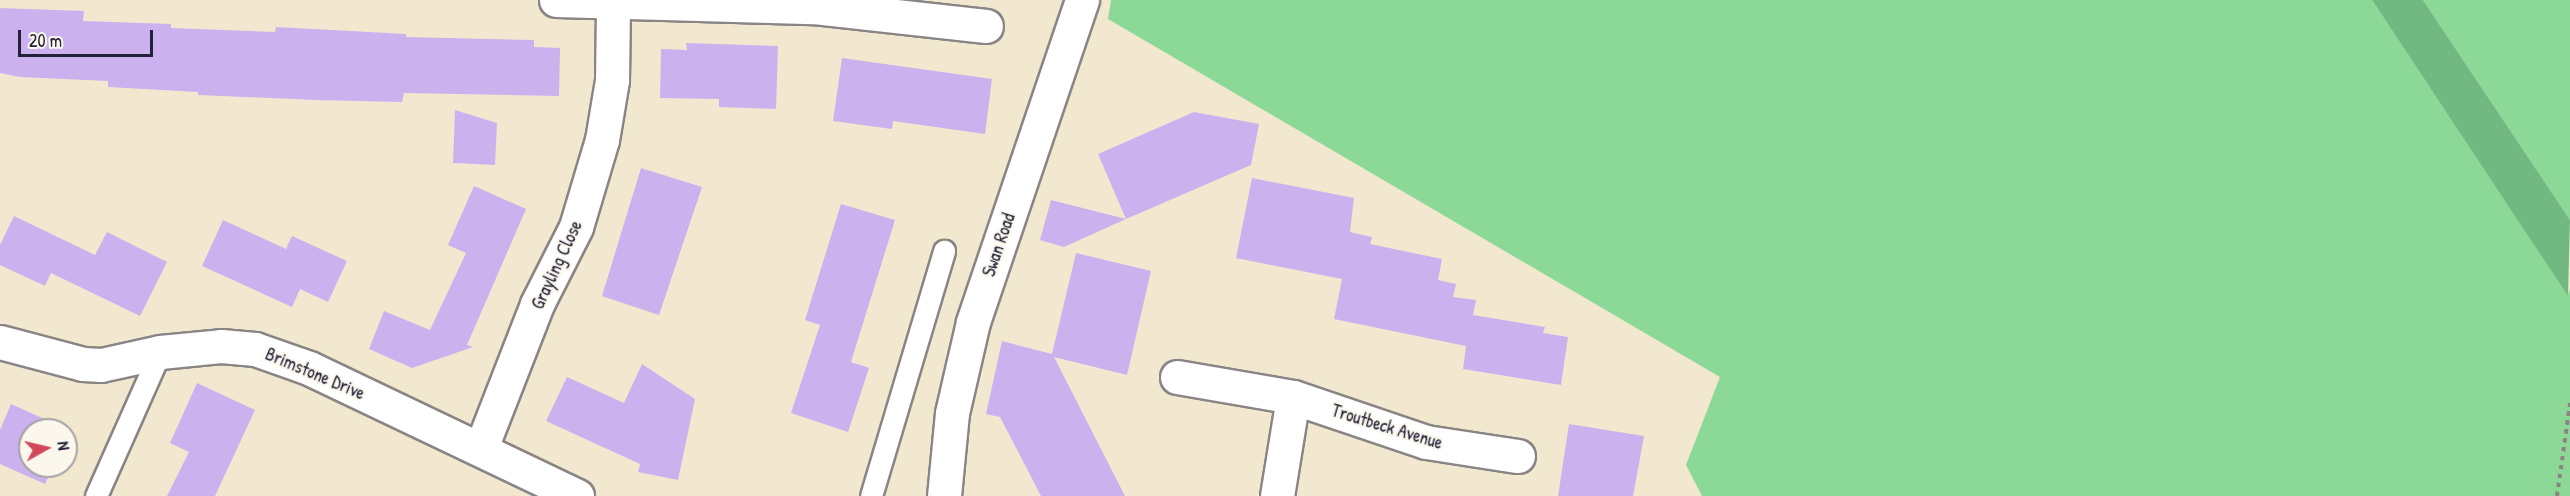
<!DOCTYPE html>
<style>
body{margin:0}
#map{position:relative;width:2570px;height:496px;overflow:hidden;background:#f2e8cf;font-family:"Patrick Hand",sans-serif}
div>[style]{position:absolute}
.green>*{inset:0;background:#8cd997}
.forest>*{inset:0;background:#71b980}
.building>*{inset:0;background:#ccb1ef}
.path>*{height:4px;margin-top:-2px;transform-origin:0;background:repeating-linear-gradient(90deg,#8a8585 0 4.5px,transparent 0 9px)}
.roads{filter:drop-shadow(2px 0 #8a8585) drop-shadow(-2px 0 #8a8585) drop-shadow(0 2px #8a8585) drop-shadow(0 -2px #8a8585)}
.service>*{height:21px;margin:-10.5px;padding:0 10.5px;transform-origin:10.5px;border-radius:10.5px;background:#fff}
.minor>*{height:33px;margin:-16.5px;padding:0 16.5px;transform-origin:16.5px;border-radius:16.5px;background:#fff}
span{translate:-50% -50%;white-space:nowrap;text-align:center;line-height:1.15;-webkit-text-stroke:4.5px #fbf7ec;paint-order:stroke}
.street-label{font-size:18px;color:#22223b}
.north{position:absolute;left:18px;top:418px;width:60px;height:60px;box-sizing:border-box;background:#fbf7ec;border:2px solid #a4a2a5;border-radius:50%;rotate:82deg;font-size:16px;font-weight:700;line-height:24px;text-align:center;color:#22223b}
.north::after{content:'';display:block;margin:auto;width:21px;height:27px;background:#d1495b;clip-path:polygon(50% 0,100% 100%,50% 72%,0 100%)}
.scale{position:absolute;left:18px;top:30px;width:135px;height:27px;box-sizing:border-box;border:3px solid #22223b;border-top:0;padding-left:8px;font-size:18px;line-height:21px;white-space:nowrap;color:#22223b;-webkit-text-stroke:4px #fbf7ec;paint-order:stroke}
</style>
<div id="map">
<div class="green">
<div style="clip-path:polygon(1111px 0,2372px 0,2568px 295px,2570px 289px,2570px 496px,1702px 496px,1686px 465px,1720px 377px,1108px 19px)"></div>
<div style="clip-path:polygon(2423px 0,2570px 0,2570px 220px)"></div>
</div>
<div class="forest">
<div style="clip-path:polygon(2372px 0,2423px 0,2570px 220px,2568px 296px)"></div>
</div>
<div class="building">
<div style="clip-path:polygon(0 8px,84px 11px,83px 21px,171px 24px,171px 28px,275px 32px,276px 27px,406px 34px,406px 37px,534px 40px,534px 47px,560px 48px,559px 96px,404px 93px,402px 102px,316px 100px,198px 95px,198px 92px,108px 87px,108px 81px,20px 77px,0 73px)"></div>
<div style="clip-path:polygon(686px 43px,778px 46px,776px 109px,719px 107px,719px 99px,660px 98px,661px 49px,687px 50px)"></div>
<div style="clip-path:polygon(842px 58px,992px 79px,985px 134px,893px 121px,892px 129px,833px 121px)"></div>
<div style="clip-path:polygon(455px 110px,497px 123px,495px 165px,453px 163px)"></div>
<div style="clip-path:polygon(1194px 112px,1259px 124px,1251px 165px,1126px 219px,1098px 154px)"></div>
<div style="clip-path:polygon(641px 168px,702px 187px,659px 315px,602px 296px)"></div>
<div style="clip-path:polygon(1252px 178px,1354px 198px,1350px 232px,1372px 237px,1370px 244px,1442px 259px,1438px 280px,1456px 284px,1453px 297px,1476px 300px,1473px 315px,1545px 327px,1543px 333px,1568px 337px,1561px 385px,1463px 369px,1466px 346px,1334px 319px,1342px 279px,1236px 258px)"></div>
<div style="clip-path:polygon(474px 186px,526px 209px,467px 345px,473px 347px,412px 368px,369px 349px,384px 311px,430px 330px,466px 253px,448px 245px)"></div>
<div style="clip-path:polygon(1051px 200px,1126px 219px,1064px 247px,1040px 240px)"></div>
<div style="clip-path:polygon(841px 204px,895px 220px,851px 362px,869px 368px,848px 432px,791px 413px,820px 325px,805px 320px)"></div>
<div style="clip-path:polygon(14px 216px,95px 255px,107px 232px,167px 262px,140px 316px,51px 273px,45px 286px,0 265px,0 245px)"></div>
<div style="clip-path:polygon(223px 220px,286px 249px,292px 236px,347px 261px,328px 302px,300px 289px,292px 307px,202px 266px)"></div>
<div style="clip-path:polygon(1076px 253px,1151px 271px,1127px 375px,1054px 357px,1125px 496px,1041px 496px,1000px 417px,986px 414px,1002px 341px,1052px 354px)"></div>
<div style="clip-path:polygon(642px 364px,695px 399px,678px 480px,638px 472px,640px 464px,546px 421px,567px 377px,624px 403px)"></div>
<div style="clip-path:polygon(197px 383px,255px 410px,215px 496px,167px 496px,189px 452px,170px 443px)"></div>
<div style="clip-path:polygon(11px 404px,69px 430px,66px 437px,66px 430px,30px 430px,30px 466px,53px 466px,45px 484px,0 464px,0 430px)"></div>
<div style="clip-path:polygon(1569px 424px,1644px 436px,1633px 496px,1558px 496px)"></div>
</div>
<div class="path">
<div style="left:2557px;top:496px;width:94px;rotate:-82deg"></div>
</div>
<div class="roads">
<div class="service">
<div style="left:96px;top:496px;width:158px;rotate:-66deg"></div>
<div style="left:871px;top:496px;width:256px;rotate:-73.4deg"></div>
</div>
<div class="minor">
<div style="left:556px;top:0;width:258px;rotate:1.6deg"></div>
<div style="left:814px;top:7px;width:173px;rotate:6.3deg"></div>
<div style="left:0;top:342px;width:86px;rotate:14.8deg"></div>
<div style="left:83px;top:364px;width:18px;rotate:3deg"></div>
<div style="left:101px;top:365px;width:60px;rotate:-12.4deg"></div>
<div style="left:160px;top:352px;width:61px;rotate:-5.6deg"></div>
<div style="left:221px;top:346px;width:34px;rotate:5deg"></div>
<div style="left:255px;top:349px;width:57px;rotate:19.4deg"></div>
<div style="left:309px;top:368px;width:297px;rotate:25.5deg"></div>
<div style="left:1177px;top:377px;width:118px;rotate:9.8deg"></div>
<div style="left:1293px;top:397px;width:140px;rotate:18.7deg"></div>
<div style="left:1426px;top:442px;width:93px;rotate:8.7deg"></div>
<div style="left:481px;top:448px;width:155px;rotate:-68.7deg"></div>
<div style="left:537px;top:304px;width:86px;rotate:-63.1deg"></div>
<div style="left:576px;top:227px;width:91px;rotate:-73.4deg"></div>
<div style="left:602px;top:140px;width:61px;rotate:-80.5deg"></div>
<div style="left:612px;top:80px;width:76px;rotate:-89.2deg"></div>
<div style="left:944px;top:496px;width:83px;rotate:-84.5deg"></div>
<div style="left:952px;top:413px;width:93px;rotate:-77deg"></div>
<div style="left:973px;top:322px;width:340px;rotate:-71.3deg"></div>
<div style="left:1277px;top:496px;width:100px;rotate:-80.8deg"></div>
</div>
</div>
<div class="street-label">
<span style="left:999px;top:245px;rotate:-71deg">Swan Road</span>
<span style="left:557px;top:265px;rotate:-65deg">Grayling Close</span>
<span style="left:315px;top:374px;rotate:23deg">Brimstone Drive</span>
<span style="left:1387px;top:427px;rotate:17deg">Troutbeck Avenue</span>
</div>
<div class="north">N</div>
<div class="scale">20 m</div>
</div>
